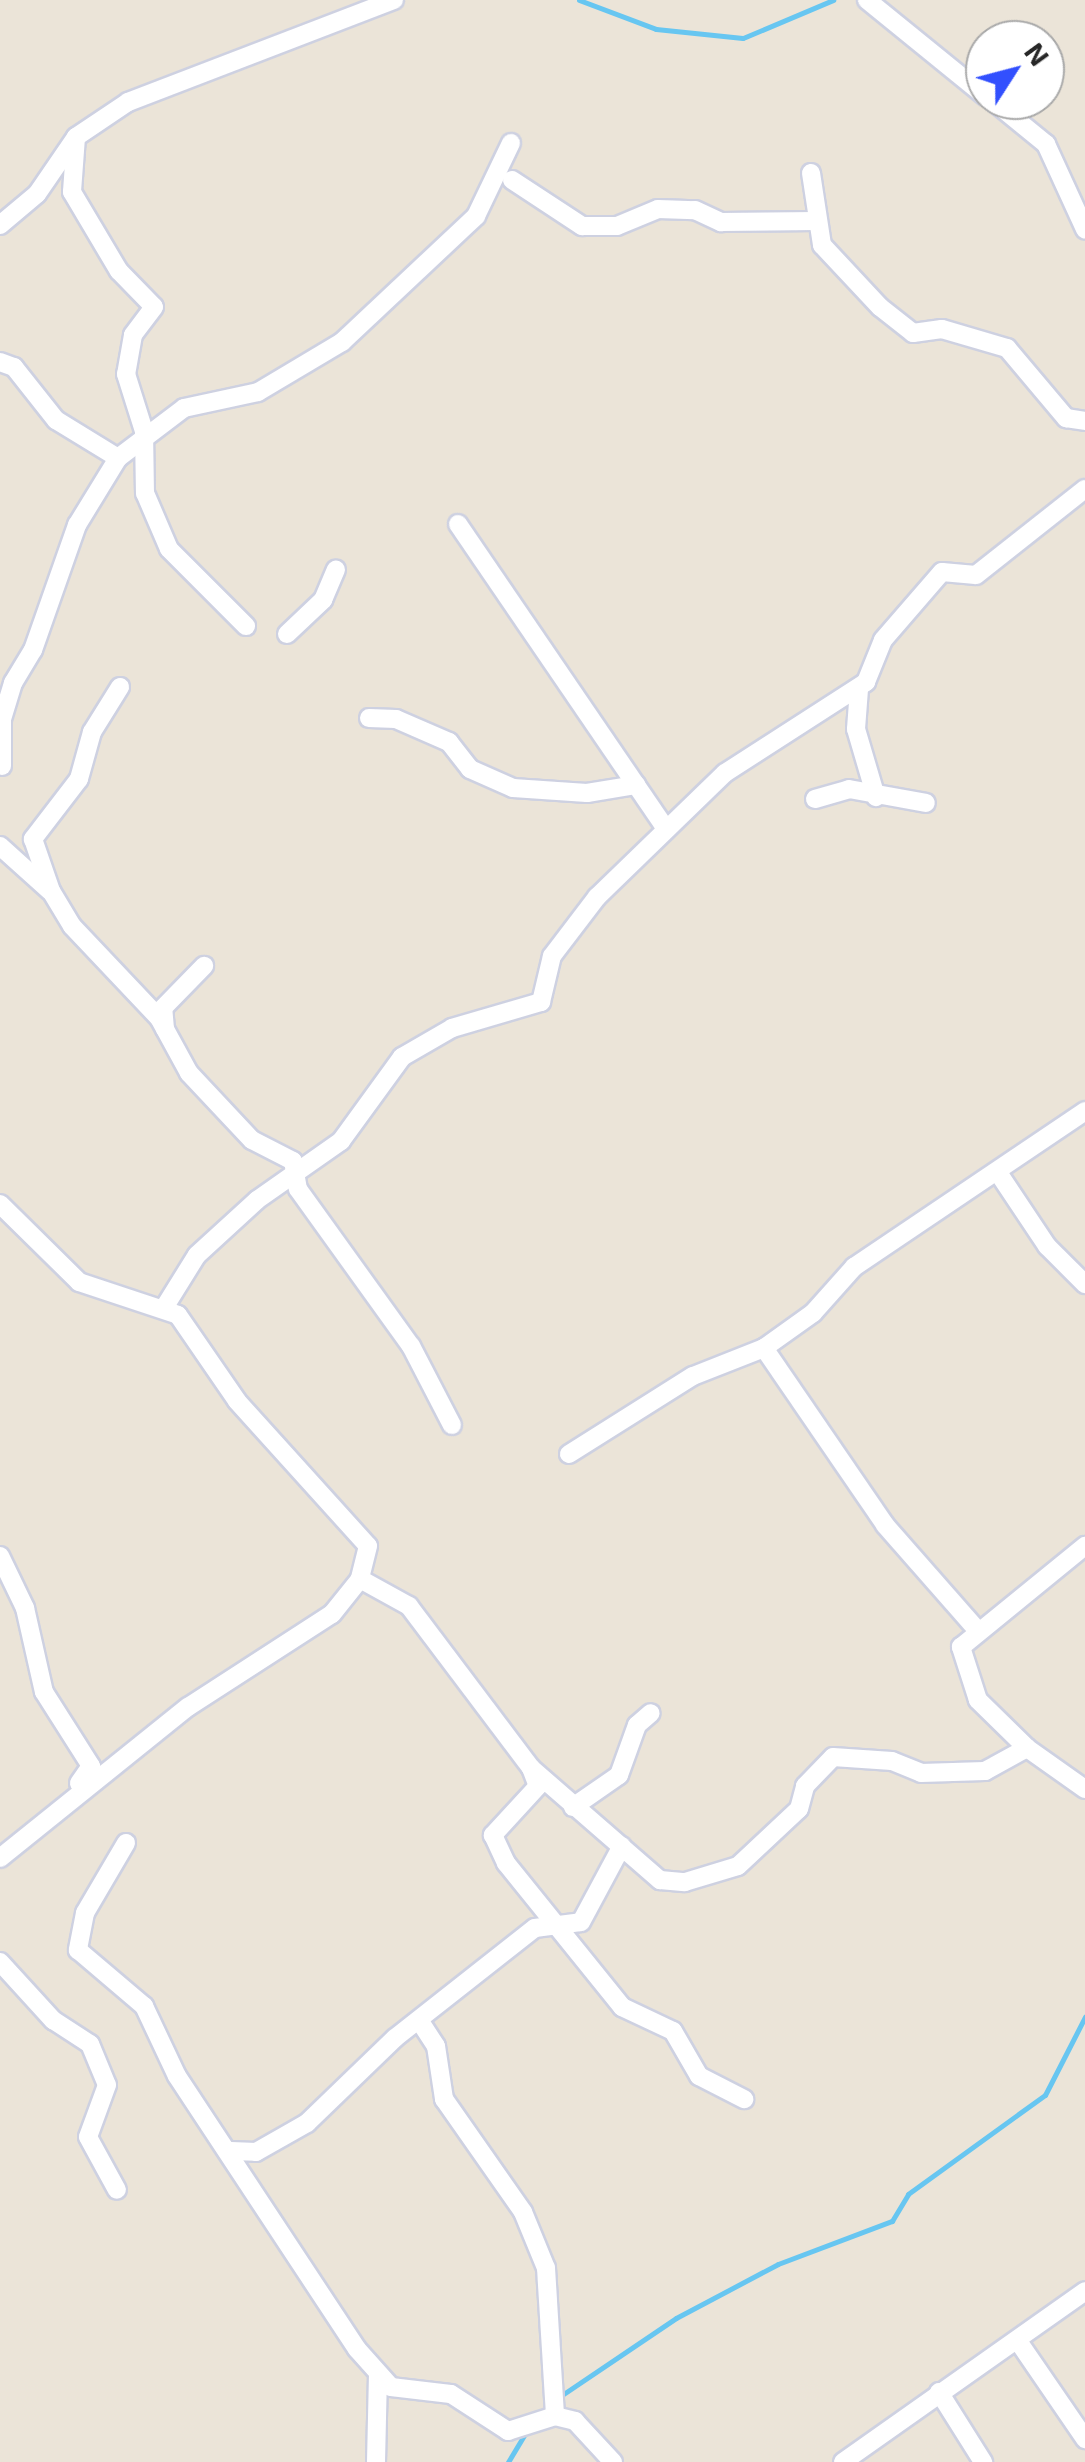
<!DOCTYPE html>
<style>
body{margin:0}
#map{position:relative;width:1085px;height:2462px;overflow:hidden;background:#ebe4d8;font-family:"Exo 2",sans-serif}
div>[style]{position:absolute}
.stream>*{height:5px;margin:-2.5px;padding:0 2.5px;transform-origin:2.5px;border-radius:2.5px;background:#67c6f1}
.roads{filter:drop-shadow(2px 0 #ced1e1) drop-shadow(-2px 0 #ced1e1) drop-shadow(0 2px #ced1e1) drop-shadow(0 -2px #ced1e1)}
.minor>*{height:18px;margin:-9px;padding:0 9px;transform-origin:9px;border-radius:9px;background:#fff}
span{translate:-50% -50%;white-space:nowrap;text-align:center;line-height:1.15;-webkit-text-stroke:10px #fff;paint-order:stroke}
.north{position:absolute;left:965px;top:20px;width:100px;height:100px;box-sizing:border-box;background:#fff;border:2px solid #a9a9a9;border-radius:50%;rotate:54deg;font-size:28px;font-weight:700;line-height:40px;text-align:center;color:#272727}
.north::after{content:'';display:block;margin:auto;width:35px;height:45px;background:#3250fe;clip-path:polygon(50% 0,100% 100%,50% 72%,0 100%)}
</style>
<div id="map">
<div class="stream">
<div style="left:579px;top:0;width:82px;rotate:20.6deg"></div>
<div style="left:656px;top:29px;width:87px;rotate:5.9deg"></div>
<div style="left:743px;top:38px;width:98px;rotate:-22.9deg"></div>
<div style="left:559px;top:2397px;width:141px;rotate:-34deg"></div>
<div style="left:676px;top:2318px;width:115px;rotate:-27.9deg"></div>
<div style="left:778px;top:2264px;width:122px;rotate:-20.7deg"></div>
<div style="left:892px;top:2221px;width:31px;rotate:-59deg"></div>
<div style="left:908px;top:2194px;width:169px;rotate:-35.9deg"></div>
<div style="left:1045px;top:2095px;width:88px;rotate:-62.9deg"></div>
<div style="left:508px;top:2462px;width:37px;rotate:-59deg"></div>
</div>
<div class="roads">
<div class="minor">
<div style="left:867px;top:0;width:152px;rotate:39.1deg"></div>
<div style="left:992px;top:100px;width:70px;rotate:39.2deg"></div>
<div style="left:1046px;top:144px;width:94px;rotate:65.4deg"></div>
<div style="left:76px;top:137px;width:55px;rotate:94.2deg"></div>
<div style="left:72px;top:192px;width:92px;rotate:59.3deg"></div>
<div style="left:119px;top:271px;width:50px;rotate:45.8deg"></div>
<div style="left:154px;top:307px;width:35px;rotate:127deg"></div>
<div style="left:133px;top:335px;width:40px;rotate:100deg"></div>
<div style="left:126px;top:374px;width:60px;rotate:72.5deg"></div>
<div style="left:144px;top:431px;width:62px;rotate:89.1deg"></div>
<div style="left:145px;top:493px;width:61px;rotate:66.8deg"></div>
<div style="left:169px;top:549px;width:109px;rotate:45deg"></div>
<div style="left:811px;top:173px;width:73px;rotate:81.3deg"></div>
<div style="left:822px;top:245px;width:85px;rotate:46.9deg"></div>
<div style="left:880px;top:307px;width:42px;rotate:38.2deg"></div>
<div style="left:913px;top:333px;width:29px;rotate:-8deg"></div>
<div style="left:942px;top:329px;width:68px;rotate:16.3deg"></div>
<div style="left:1007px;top:348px;width:92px;rotate:49.9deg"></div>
<div style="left:1066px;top:418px;width:19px;rotate:9deg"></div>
<div style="left:512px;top:180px;width:84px;rotate:33.3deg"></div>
<div style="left:582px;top:226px;width:35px"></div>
<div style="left:617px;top:226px;width:44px;rotate:-22.5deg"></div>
<div style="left:658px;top:209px;width:37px;rotate:2deg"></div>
<div style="left:695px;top:210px;width:29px;rotate:25deg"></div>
<div style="left:721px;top:222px;width:95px;rotate:-0.6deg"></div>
<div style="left:0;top:225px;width:48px;rotate:-40deg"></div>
<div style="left:37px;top:194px;width:69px;rotate:-55.6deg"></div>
<div style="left:76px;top:137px;width:63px;rotate:-33.9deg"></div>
<div style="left:128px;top:102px;width:285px;rotate:-21deg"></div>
<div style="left:0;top:362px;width:15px;rotate:20deg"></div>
<div style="left:14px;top:367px;width:68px;rotate:51.6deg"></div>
<div style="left:56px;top:420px;width:73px;rotate:31.5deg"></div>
<div style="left:458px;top:524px;width:369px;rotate:55.7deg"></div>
<div style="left:287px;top:634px;width:50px;rotate:-43.4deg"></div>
<div style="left:323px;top:600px;width:33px;rotate:-67deg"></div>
<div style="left:120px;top:687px;width:53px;rotate:121.9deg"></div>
<div style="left:92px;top:732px;width:49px;rotate:105.5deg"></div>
<div style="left:79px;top:779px;width:76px;rotate:127.5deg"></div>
<div style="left:33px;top:839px;width:55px;rotate:70.9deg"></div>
<div style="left:51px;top:891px;width:41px;rotate:59deg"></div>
<div style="left:72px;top:926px;width:127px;rotate:46.6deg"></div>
<div style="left:159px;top:1018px;width:63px;rotate:61.4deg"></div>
<div style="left:189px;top:1073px;width:92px;rotate:46.8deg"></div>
<div style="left:252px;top:1140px;width:46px;rotate:27.1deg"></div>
<div style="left:293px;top:1161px;width:28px;rotate:80deg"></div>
<div style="left:298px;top:1189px;width:193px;rotate:54.3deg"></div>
<div style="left:411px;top:1346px;width:89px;rotate:62.6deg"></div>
<div style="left:859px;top:689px;width:40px;rotate:94.3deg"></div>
<div style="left:856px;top:729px;width:71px;rotate:73.6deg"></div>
<div style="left:369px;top:718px;width:27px;rotate:2deg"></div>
<div style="left:396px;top:719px;width:58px;rotate:23.5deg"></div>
<div style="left:449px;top:742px;width:34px;rotate:52deg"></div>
<div style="left:470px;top:769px;width:47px;rotate:23.8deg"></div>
<div style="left:513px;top:788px;width:74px;rotate:3.9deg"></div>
<div style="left:587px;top:793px;width:50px;rotate:-9.3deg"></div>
<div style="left:2px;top:766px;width:47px;rotate:-90deg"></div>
<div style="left:2px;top:719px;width:38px;rotate:-73deg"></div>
<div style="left:13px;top:683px;width:39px;rotate:-59deg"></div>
<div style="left:33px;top:650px;width:133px;rotate:-70.6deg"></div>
<div style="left:77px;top:525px;width:79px;rotate:-58.5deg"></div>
<div style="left:118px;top:458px;width:83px;rotate:-37.1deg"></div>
<div style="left:184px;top:408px;width:76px;rotate:-12.2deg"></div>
<div style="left:258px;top:392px;width:98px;rotate:-30.8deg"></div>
<div style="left:342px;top:342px;width:184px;rotate:-43.2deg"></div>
<div style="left:476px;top:216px;width:81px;rotate:-64.4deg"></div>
<div style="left:815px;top:799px;width:35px;rotate:-16deg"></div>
<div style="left:849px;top:789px;width:78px;rotate:10.3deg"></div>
<div style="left:0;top:846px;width:67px;rotate:42deg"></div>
<div style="left:165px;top:1029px;width:21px;rotate:-95deg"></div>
<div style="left:163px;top:1008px;width:59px;rotate:-45.7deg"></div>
<div style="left:999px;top:1174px;width:87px;rotate:56.3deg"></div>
<div style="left:1047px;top:1246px;width:54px;rotate:45deg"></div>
<div style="left:0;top:1204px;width:111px;rotate:44.6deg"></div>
<div style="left:79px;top:1282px;width:104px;rotate:18.4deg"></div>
<div style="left:178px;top:1315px;width:104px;rotate:55.5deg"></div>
<div style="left:237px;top:1401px;width:195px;rotate:47.9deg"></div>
<div style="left:368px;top:1546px;width:34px;rotate:104deg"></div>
<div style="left:360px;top:1579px;width:56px;rotate:28.9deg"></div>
<div style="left:409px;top:1606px;width:203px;rotate:53deg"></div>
<div style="left:531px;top:1768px;width:171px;rotate:41deg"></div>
<div style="left:660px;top:1880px;width:25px;rotate:5deg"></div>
<div style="left:685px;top:1882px;width:55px;rotate:-16.8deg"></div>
<div style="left:738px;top:1866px;width:83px;rotate:-43.1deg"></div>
<div style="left:799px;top:1809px;width:24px;rotate:-75deg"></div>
<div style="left:805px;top:1786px;width:40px;rotate:-46deg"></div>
<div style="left:833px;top:1757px;width:59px;rotate:3.9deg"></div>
<div style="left:892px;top:1761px;width:31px;rotate:22deg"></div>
<div style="left:921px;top:1773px;width:64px;rotate:-1.8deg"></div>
<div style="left:985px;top:1771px;width:48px;rotate:-28.7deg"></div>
<div style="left:1027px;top:1748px;width:69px;rotate:-135.6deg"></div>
<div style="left:978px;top:1700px;width:56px;rotate:-107.8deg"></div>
<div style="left:961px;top:1647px;width:160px;rotate:-39.2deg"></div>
<div style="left:164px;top:1308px;width:62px;rotate:-58.1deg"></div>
<div style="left:197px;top:1255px;width:81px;rotate:-42.5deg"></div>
<div style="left:257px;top:1200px;width:103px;rotate:-35.1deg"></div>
<div style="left:341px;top:1141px;width:104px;rotate:-54deg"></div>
<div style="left:402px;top:1057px;width:58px;rotate:-30.1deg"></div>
<div style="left:452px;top:1028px;width:93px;rotate:-16.3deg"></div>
<div style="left:541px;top:1002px;width:47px;rotate:-76.6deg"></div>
<div style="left:552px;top:956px;width:74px;rotate:-52.7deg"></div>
<div style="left:597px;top:897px;width:178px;rotate:-44.1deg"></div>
<div style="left:725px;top:773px;width:168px;rotate:-32.8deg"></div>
<div style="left:866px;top:682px;width:45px;rotate:-68deg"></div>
<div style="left:883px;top:640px;width:90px;rotate:-49.1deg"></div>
<div style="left:942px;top:572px;width:34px;rotate:5deg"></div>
<div style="left:976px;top:575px;width:139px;rotate:-38.3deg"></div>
<div style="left:764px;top:1348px;width:214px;rotate:55.6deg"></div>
<div style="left:885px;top:1525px;width:142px;rotate:48.7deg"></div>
<div style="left:569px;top:1454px;width:146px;rotate:-32.2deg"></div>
<div style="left:693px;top:1376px;width:76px;rotate:-21.5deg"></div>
<div style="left:764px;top:1348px;width:60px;rotate:-35.5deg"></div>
<div style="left:813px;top:1313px;width:62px;rotate:-48.3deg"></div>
<div style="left:854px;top:1267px;width:279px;rotate:-34deg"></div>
<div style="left:0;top:1556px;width:58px;rotate:64.3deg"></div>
<div style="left:25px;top:1608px;width:86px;rotate:77.3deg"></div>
<div style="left:44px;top:1692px;width:88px;rotate:57.6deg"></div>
<div style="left:91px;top:1766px;width:21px;rotate:125deg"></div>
<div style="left:1027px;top:1748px;width:71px;rotate:35.3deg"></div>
<div style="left:531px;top:1768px;width:19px;rotate:69deg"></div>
<div style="left:538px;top:1786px;width:67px;rotate:132.6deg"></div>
<div style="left:493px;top:1835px;width:31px;rotate:65deg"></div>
<div style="left:506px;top:1863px;width:185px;rotate:51.1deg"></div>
<div style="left:622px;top:2007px;width:56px;rotate:25.2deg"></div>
<div style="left:673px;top:2031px;width:52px;rotate:60deg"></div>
<div style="left:699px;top:2076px;width:51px;rotate:27.1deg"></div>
<div style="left:573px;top:1807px;width:56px;rotate:-34.8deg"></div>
<div style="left:619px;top:1775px;width:53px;rotate:-70.2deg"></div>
<div style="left:637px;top:1725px;width:18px;rotate:-41deg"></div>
<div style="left:126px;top:1843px;width:81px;rotate:120.4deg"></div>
<div style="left:85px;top:1913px;width:38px;rotate:101deg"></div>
<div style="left:78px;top:1950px;width:87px;rotate:40.3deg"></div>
<div style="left:144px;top:2006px;width:77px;rotate:64.8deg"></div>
<div style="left:177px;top:2076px;width:327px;rotate:56.6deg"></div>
<div style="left:357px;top:2349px;width:51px;rotate:48.2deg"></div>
<div style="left:391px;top:2387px;width:60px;rotate:6.7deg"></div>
<div style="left:451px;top:2394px;width:68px;rotate:33deg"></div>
<div style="left:508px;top:2431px;width:49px;rotate:-17.7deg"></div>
<div style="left:555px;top:2416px;width:21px;rotate:14deg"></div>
<div style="left:575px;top:2421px;width:56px;rotate:47.2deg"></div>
<div style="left:0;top:1858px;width:241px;rotate:-38.8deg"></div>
<div style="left:188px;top:1707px;width:171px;rotate:-32.9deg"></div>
<div style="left:332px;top:1614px;width:45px;rotate:-51.3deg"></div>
<div style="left:0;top:1962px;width:79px;rotate:47.6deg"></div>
<div style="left:53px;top:2020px;width:44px;rotate:33deg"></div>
<div style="left:90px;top:2044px;width:44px;rotate:67.5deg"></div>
<div style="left:107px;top:2085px;width:55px;rotate:110.1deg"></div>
<div style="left:88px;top:2137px;width:60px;rotate:61.3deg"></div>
<div style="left:419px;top:2020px;width:31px;rotate:57deg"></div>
<div style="left:436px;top:2046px;width:54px;rotate:81.4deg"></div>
<div style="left:444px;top:2099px;width:138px;rotate:55deg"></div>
<div style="left:523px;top:2212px;width:61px;rotate:67.7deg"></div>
<div style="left:546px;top:2268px;width:148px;rotate:86.5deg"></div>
<div style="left:231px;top:2151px;width:25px;rotate:2deg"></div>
<div style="left:256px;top:2152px;width:59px;rotate:-29.6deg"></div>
<div style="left:307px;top:2123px;width:122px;rotate:-44deg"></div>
<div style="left:395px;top:2038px;width:178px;rotate:-38.2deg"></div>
<div style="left:535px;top:1928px;width:46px;rotate:-7.4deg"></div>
<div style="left:581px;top:1922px;width:86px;rotate:-61.7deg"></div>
<div style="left:1018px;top:2341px;width:119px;rotate:55.6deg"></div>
<div style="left:939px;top:2392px;width:83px;rotate:57.8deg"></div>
<div style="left:376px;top:2462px;width:86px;rotate:-88.7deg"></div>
<div style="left:843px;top:2462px;width:296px;rotate:-35.2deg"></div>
</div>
</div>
<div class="north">N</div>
</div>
